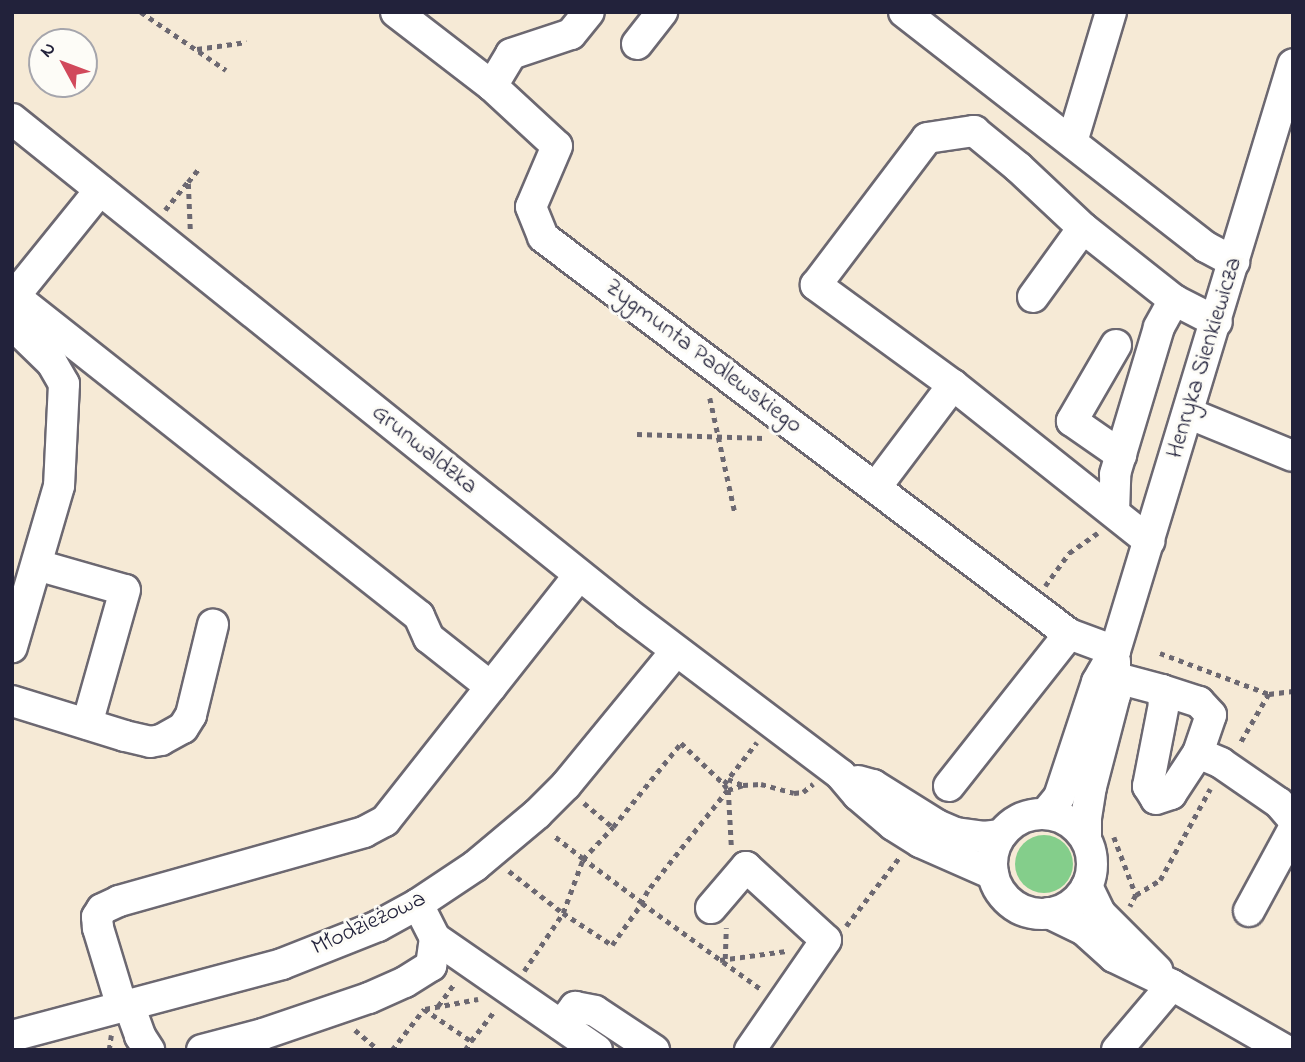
<!DOCTYPE html>
<meta charset="utf-8">
<style>
body{margin:0}
#map{position:relative;width:1305px;height:1062px;overflow:hidden;background:#f6ead6;font-family:"Indie Flower",sans-serif}
div>[style]{position:absolute}
.green>*{inset:0;background:#84ce8b}
.round{border-radius:50%}
.path>*{height:4.5px;margin-top:-2.25px;transform-origin:0;background:repeating-linear-gradient(90deg,#6c6871 0 5px,transparent 0 10px)}
.roads{filter:drop-shadow(2px 0 #6c6871) drop-shadow(-2px 0 #6c6871) drop-shadow(0 2px #6c6871) drop-shadow(0 -2px #6c6871)}
.minor>*{height:30px;margin:-15px;padding:0 15px;transform-origin:15px;border-radius:15px;background:#fff}
.minor>.ring{margin:-15px;padding:0;box-sizing:content-box;background:none;border:30px solid #fff;border-radius:50%}
span{translate:-50% -50%;white-space:nowrap;text-align:center;line-height:1.15;-webkit-text-stroke:6px #fdfcf7;paint-order:stroke}
.street-label{font-size:24px;color:#22223b}
.frame{position:absolute;inset:0;border:14px solid #22223b;pointer-events:none}
.north{position:absolute;left:28px;top:28px;width:70px;height:70px;box-sizing:border-box;background:#fdfcf7;border:2px solid #a5a5ac;border-radius:50%;rotate:311deg;font-size:19px;font-weight:700;line-height:28px;text-align:center;color:#22223b}
.north::after{content:'';display:block;margin:auto;width:24px;height:32px;background:#d1495b;clip-path:polygon(50% 0,100% 100%,50% 72%,0 100%)}
</style>
<div id="map">
<div class="green">
<div class="round" style="left:1015px;top:835px;width:58px;height:58px"></div>
</div>
<div class="path">
<div style="left:141px;top:12px;width:103px;rotate:34.3deg"></div>
<div style="left:197px;top:49px;width:50px;rotate:-8deg"></div>
<div style="left:165px;top:210px;width:36px;rotate:-51deg"></div>
<div style="left:190px;top:229px;width:47px;rotate:-92.4deg"></div>
<div style="left:188px;top:182px;width:19px;rotate:-51deg"></div>
<div style="left:710px;top:398px;width:118px;rotate:77.7deg"></div>
<div style="left:637px;top:434px;width:128px;rotate:1.8deg"></div>
<div style="left:1045px;top:586px;width:41px;rotate:-54deg"></div>
<div style="left:1069px;top:553px;width:35px;rotate:-35deg"></div>
<div style="left:1160px;top:653px;width:116px;rotate:20.6deg"></div>
<div style="left:1269px;top:694px;width:58px;rotate:120.1deg"></div>
<div style="left:1269px;top:694px;width:24px;rotate:-7deg"></div>
<div style="left:728px;top:779px;width:16px;rotate:22deg"></div>
<div style="left:743px;top:785px;width:18px;rotate:-3deg"></div>
<div style="left:761px;top:784px;width:34px;rotate:15deg"></div>
<div style="left:794px;top:793px;width:9px;rotate:-6deg"></div>
<div style="left:803px;top:792px;width:13px;rotate:-39deg"></div>
<div style="left:724px;top:784px;width:7px;rotate:56deg"></div>
<div style="left:728px;top:790px;width:129px;rotate:128.4deg"></div>
<div style="left:648px;top:891px;width:13px;rotate:117deg"></div>
<div style="left:642px;top:903px;width:148px;rotate:35.9deg"></div>
<div style="left:584px;top:803px;width:38px;rotate:40deg"></div>
<div style="left:613px;top:827px;width:108px;rotate:-51deg"></div>
<div style="left:681px;top:743px;width:59px;rotate:43.6deg"></div>
<div style="left:724px;top:784px;width:53px;rotate:-51.8deg"></div>
<div style="left:1114px;top:837px;width:62px;rotate:69.2deg"></div>
<div style="left:1136px;top:895px;width:13px;rotate:117deg"></div>
<div style="left:731px;top:845px;width:55px;rotate:-93.1deg"></div>
<div style="left:728px;top:790px;width:16px;rotate:-18deg"></div>
<div style="left:509px;top:871px;width:68px;rotate:37.9deg"></div>
<div style="left:563px;top:913px;width:58px;rotate:-69.7deg"></div>
<div style="left:583px;top:859px;width:39px;rotate:-142deg"></div>
<div style="left:1136px;top:895px;width:28px;rotate:-32deg"></div>
<div style="left:1160px;top:880px;width:104px;rotate:-61.2deg"></div>
<div style="left:846px;top:926px;width:86px;rotate:-52.1deg"></div>
<div style="left:725px;top:959px;width:31px;rotate:-88deg"></div>
<div style="left:720px;top:960px;width:67px;rotate:-7.8deg"></div>
<div style="left:524px;top:971px;width:70px;rotate:-56.1deg"></div>
<div style="left:563px;top:913px;width:59px;rotate:33.1deg"></div>
<div style="left:612px;top:945px;width:52px;rotate:-54.5deg"></div>
<div style="left:642px;top:903px;width:74px;rotate:-143.3deg"></div>
<div style="left:583px;top:859px;width:44px;rotate:-46.8deg"></div>
<div style="left:438px;top:1006px;width:26px;rotate:-54deg"></div>
<div style="left:425px;top:1009px;width:54px;rotate:-10.7deg"></div>
<div style="left:355px;top:1030px;width:31px;rotate:40deg"></div>
<div style="left:109px;top:1050px;width:15px;rotate:-82deg"></div>
<div style="left:392px;top:1050px;width:52px;rotate:-52deg"></div>
<div style="left:424px;top:1009px;width:57px;rotate:34.2deg"></div>
<div style="left:471px;top:1041px;width:37px;rotate:-52deg"></div>
<div style="left:465px;top:1050px;width:11px;rotate:-56deg"></div>
</div>
<div class="roads">
<div class="minor">
<div style="left:396px;top:12px;width:121px;rotate:37.6deg"></div>
<div style="left:492px;top:86px;width:88px;rotate:42.7deg"></div>
<div style="left:557px;top:146px;width:66px;rotate:113.1deg"></div>
<div style="left:531px;top:207px;width:32px;rotate:68deg"></div>
<div style="left:543px;top:237px;width:659px;rotate:37.04deg"></div>
<div style="left:1069px;top:634px;width:49px;rotate:20.3deg"></div>
<div style="left:904px;top:12px;width:383px;rotate:37.9deg"></div>
<div style="left:1206px;top:247px;width:32px;rotate:28deg"></div>
<div style="left:637px;top:44px;width:41px;rotate:-52deg"></div>
<div style="left:492px;top:86px;width:37px;rotate:-59deg"></div>
<div style="left:511px;top:54px;width:63px;rotate:-18.4deg"></div>
<div style="left:571px;top:34px;width:28px;rotate:-51deg"></div>
<div style="left:12px;top:119px;width:789px;rotate:38.77deg"></div>
<div style="left:627px;top:613px;width:268px;rotate:37.1deg"></div>
<div style="left:841px;top:775px;width:26px;rotate:50deg"></div>
<div style="left:858px;top:795px;width:46px;rotate:40.6deg"></div>
<div style="left:893px;top:825px;width:32px;rotate:32deg"></div>
<div style="left:920px;top:842px;width:80px;rotate:23.7deg"></div>
<div style="left:1072px;top:142px;width:136px;rotate:-73.3deg"></div>
<div style="left:14px;top:296px;width:516px;rotate:38.31deg"></div>
<div style="left:419px;top:616px;width:24px;rotate:66deg"></div>
<div style="left:429px;top:638px;width:79px;rotate:38.3deg"></div>
<div style="left:1033px;top:297px;width:85px;rotate:-54.1deg"></div>
<div style="left:12px;top:299px;width:140px;rotate:-51.1deg"></div>
<div style="left:12px;top:324px;width:56px;rotate:44.3deg"></div>
<div style="left:52px;top:363px;width:24px;rotate:60deg"></div>
<div style="left:64px;top:384px;width:102px;rotate:92.8deg"></div>
<div style="left:59px;top:486px;width:168px;rotate:106.3deg"></div>
<div style="left:1116px;top:345px;width:88px;rotate:120.1deg"></div>
<div style="left:1072px;top:421px;width:60px;rotate:34.8deg"></div>
<div style="left:953px;top:385px;width:170px;rotate:-143.9deg"></div>
<div style="left:816px;top:285px;width:184px;rotate:-52.9deg"></div>
<div style="left:927px;top:138px;width:48px;rotate:-8.5deg"></div>
<div style="left:974px;top:131px;width:57px;rotate:39.3deg"></div>
<div style="left:1018px;top:167px;width:89px;rotate:43.2deg"></div>
<div style="left:1083px;top:228px;width:116px;rotate:38.4deg"></div>
<div style="left:1174px;top:300px;width:48px;rotate:27.1deg"></div>
<div style="left:1188px;top:413px;width:113px;rotate:22.3deg"></div>
<div style="left:876px;top:487px;width:128px;rotate:-53deg"></div>
<div style="left:953px;top:385px;width:251px;rotate:38.5deg"></div>
<div style="left:1114px;top:512px;width:38px;rotate:-88deg"></div>
<div style="left:1115px;top:474px;width:153px;rotate:-73.3deg"></div>
<div style="left:1159px;top:327px;width:31px;rotate:-61deg"></div>
<div style="left:37px;top:565px;width:91px;rotate:15.9deg"></div>
<div style="left:125px;top:590px;width:139px;rotate:105.8deg"></div>
<div style="left:1102px;top:674px;width:62px;rotate:14.9deg"></div>
<div style="left:1162px;top:690px;width:14px;rotate:82deg"></div>
<div style="left:1164px;top:704px;width:84px;rotate:101deg"></div>
<div style="left:1148px;top:786px;width:15px;rotate:58deg"></div>
<div style="left:1156px;top:799px;width:16px;rotate:-18deg"></div>
<div style="left:1171px;top:794px;width:49px;rotate:-56.6deg"></div>
<div style="left:1198px;top:753px;width:40px;rotate:-71.1deg"></div>
<div style="left:1211px;top:715px;width:18px;rotate:-133deg"></div>
<div style="left:1199px;top:702px;width:39px;rotate:-162deg"></div>
<div style="left:12px;top:701px;width:118px;rotate:17.2deg"></div>
<div style="left:125px;top:736px;width:26px;rotate:13deg"></div>
<div style="left:150px;top:742px;width:11px;rotate:-10deg"></div>
<div style="left:161px;top:740px;width:25px;rotate:-29deg"></div>
<div style="left:183px;top:728px;width:15px;rotate:-58deg"></div>
<div style="left:191px;top:715px;width:93px;rotate:-76.3deg"></div>
<div style="left:1198px;top:753px;width:25px;rotate:23deg"></div>
<div style="left:1221px;top:763px;width:70px;rotate:34.6deg"></div>
<div style="left:1279px;top:803px;width:21px;rotate:49deg"></div>
<div style="left:858px;top:781px;width:16px;rotate:15deg"></div>
<div style="left:873px;top:785px;width:75px;rotate:32deg"></div>
<div style="left:937px;top:825px;width:21px;rotate:23deg"></div>
<div style="left:956px;top:833px;width:28px;rotate:8deg"></div>
<div style="left:984px;top:837px;width:17px;rotate:-7deg"></div>
<div style="left:949px;top:786px;width:194px;rotate:-51.7deg"></div>
<div style="left:1046px;top:813px;width:21px;rotate:-51deg"></div>
<div style="left:1059px;top:797px;width:121px;rotate:-71.7deg"></div>
<div style="left:1097px;top:682px;width:36px;rotate:-60deg"></div>
<div style="left:1115px;top:651px;width:613px;rotate:-73.13deg"></div>
<div class="ring" style="left:992px;top:814px;width:70px;height:70px"></div>
<div style="left:1086px;top:839px;width:21px;rotate:-90deg"></div>
<div style="left:1086px;top:818px;width:31px;rotate:-81deg"></div>
<div style="left:1091px;top:787px;width:95px;rotate:-75.4deg"></div>
<div style="left:1115px;top:695px;width:34px;rotate:-90deg"></div>
<div style="left:1087px;top:886px;width:30px;rotate:64deg"></div>
<div style="left:1100px;top:913px;width:81px;rotate:45deg"></div>
<div style="left:711px;top:908px;width:54px;rotate:-49.5deg"></div>
<div style="left:746px;top:867px;width:108px;rotate:42.4deg"></div>
<div style="left:826px;top:940px;width:134px;rotate:124.6deg"></div>
<div style="left:1249px;top:911px;width:92px;rotate:-61.5deg"></div>
<div style="left:1049px;top:913px;width:39px;rotate:26deg"></div>
<div style="left:1084px;top:930px;width:40px;rotate:42deg"></div>
<div style="left:1114px;top:957px;width:64px;rotate:25.8deg"></div>
<div style="left:1172px;top:985px;width:130px;rotate:29.9deg"></div>
<div style="left:435px;top:938px;width:197px;rotate:34.7deg"></div>
<div style="left:129px;top:1005px;width:33px;rotate:70deg"></div>
<div style="left:140px;top:1036px;width:17px;rotate:57deg"></div>
<div style="left:122px;top:1007px;width:83px;rotate:-106.9deg"></div>
<div style="left:98px;top:928px;width:11px;rotate:-95deg"></div>
<div style="left:97px;top:917px;width:9px;rotate:-58deg"></div>
<div style="left:102px;top:909px;width:19px;rotate:-25deg"></div>
<div style="left:119px;top:901px;width:255px;rotate:-15.7deg"></div>
<div style="left:364px;top:832px;width:24px;rotate:-28deg"></div>
<div style="left:385px;top:821px;width:313px;rotate:-51.7deg"></div>
<div style="left:561px;top:1025px;width:23px;rotate:-52deg"></div>
<div style="left:575px;top:1007px;width:20px;rotate:11deg"></div>
<div style="left:595px;top:1011px;width:71px;rotate:33.5deg"></div>
<div style="left:12px;top:1036px;width:279px;rotate:-14.9deg"></div>
<div style="left:282px;top:964px;width:103px;rotate:-21.6deg"></div>
<div style="left:378px;top:926px;width:46px;rotate:-28.8deg"></div>
<div style="left:418px;top:904px;width:69px;rotate:-33.7deg"></div>
<div style="left:475px;top:866px;width:81px;rotate:-40deg"></div>
<div style="left:537px;top:814px;width:41px;rotate:-45deg"></div>
<div style="left:566px;top:785px;width:173px;rotate:-50.6deg"></div>
<div style="left:202px;top:1050px;width:63px;rotate:-14.7deg"></div>
<div style="left:263px;top:1034px;width:112px;rotate:-18.8deg"></div>
<div style="left:369px;top:998px;width:39px;rotate:-24deg"></div>
<div style="left:405px;top:982px;width:31px;rotate:-32deg"></div>
<div style="left:431px;top:966px;width:28px;rotate:-82deg"></div>
<div style="left:435px;top:938px;width:38px;rotate:-117deg"></div>
<div style="left:1117px;top:1050px;width:85px;rotate:-49.8deg"></div>
</div>
</div>
<div class="street-label">
<span style="left:703px;top:357px;rotate:37deg">Zygmunta Padlewskiego</span>
<span style="left:1205px;top:358px;rotate:-73deg">Henryka Sienkiewicza</span>
<span style="left:424px;top:450px;rotate:39deg">Grunwaldzka</span>
<span style="left:369px;top:924px;rotate:-25deg">Młodzieżowa</span>
</div>
<div class="frame"></div>
<div class="north">N</div>
</div>
